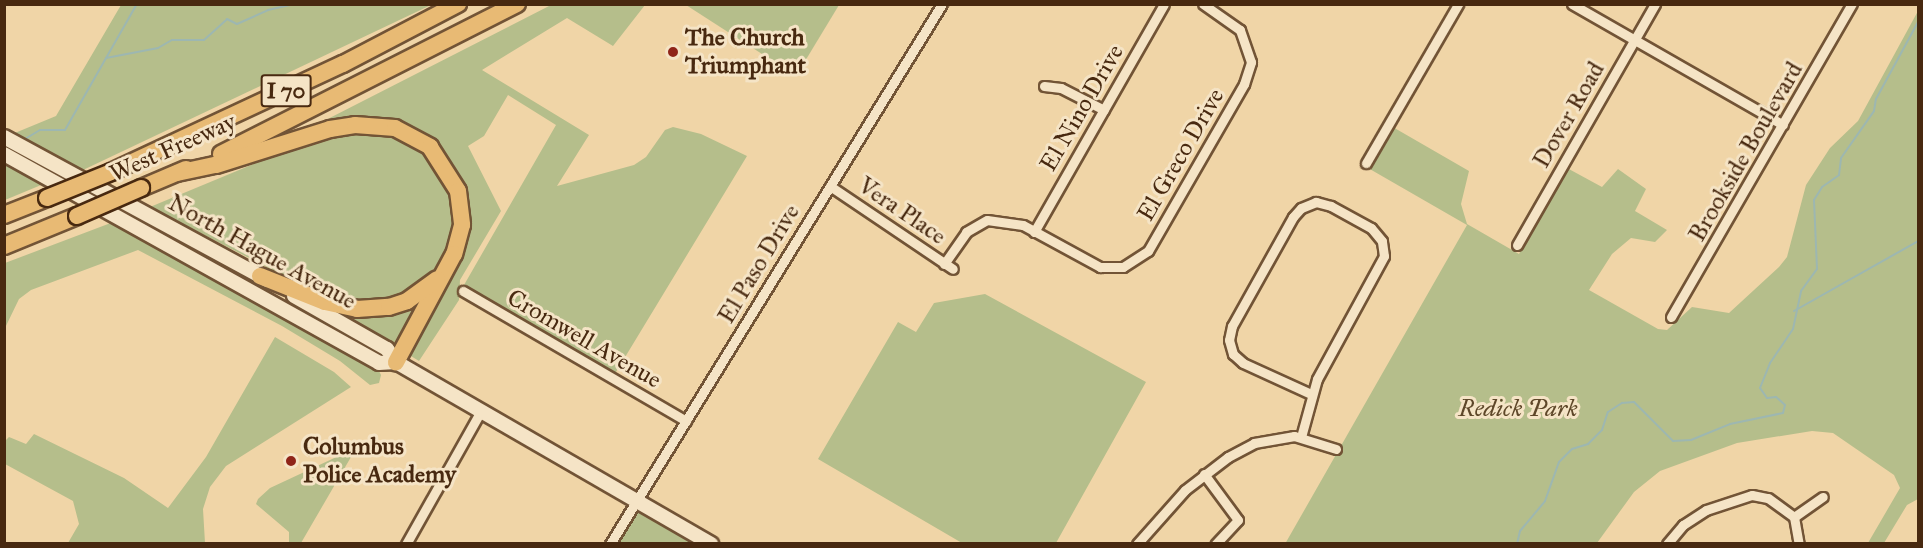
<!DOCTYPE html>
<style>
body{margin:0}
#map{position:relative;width:1923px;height:548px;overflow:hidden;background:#f0d5a7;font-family:"IM FELL Great Primer",serif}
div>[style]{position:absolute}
.green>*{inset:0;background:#b5be8b}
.stream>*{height:2px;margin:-1px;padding:0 1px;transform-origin:1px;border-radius:1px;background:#9db7b1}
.roads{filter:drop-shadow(2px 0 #725436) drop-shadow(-2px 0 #725436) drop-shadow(0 2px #725436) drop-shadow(0 -2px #725436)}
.minor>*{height:9px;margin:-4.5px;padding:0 4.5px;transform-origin:4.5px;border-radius:4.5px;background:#f5e4c6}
.secondary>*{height:14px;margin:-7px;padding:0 7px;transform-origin:7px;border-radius:7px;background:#f5e4c6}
.motorway>*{height:16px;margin:-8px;padding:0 8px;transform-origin:8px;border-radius:8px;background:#e8ba74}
.bridges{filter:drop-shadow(2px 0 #482910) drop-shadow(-2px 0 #482910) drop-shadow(0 2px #482910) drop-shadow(0 -2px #482910)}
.motorway-bridge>*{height:16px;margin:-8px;padding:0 8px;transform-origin:8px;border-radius:8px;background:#e8ba74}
.dots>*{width:16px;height:16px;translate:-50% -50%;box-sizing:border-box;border:3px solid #f5e4c6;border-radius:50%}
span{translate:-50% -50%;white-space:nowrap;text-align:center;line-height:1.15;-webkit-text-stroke:6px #f5e4c6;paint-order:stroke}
.shield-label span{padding:2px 4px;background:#f5e4c6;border:2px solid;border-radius:4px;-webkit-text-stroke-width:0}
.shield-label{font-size:22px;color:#482910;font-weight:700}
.poi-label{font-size:24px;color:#482910;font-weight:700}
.left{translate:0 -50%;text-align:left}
.street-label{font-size:24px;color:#482910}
.park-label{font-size:24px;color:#5e4729;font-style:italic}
.frame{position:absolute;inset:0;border:6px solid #482910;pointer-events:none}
</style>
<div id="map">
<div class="green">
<div style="clip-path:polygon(121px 5px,431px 5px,83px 170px,10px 135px,56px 116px)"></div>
<div style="clip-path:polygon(551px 5px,645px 5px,613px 46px,567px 18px,482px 70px,589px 135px,557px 186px,634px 165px,646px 157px,665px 130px,673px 127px,701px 134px,747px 156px,613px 377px,464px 285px,556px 125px,508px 95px,484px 136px,468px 146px,501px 211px,460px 280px,459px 300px,419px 361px,406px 353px,467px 215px,412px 130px,312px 127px)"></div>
<div style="clip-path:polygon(686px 5px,839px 5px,796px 76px)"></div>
<div style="clip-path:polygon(1918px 11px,1918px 499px,1907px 505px,1884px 543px,1868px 543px,1900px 488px,1894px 475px,1833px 433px,1812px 431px,1737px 443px,1660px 471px,1634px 492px,1597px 543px,1285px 544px,1467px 225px,1368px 168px,1391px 126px,1469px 171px,1461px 204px,1467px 224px,1519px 254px,1567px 168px,1602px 187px,1618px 169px,1646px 189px,1635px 211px,1667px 230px,1655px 242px,1631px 238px,1612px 254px,1589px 290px,1658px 329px,1667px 330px,1692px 307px,1729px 313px,1779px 267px,1787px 257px,1806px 185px,1830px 148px,1858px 121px)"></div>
<div style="clip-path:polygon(363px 131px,400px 136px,435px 161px,451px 190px,455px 221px,448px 253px,433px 276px,409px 294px,362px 305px,315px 292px,150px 207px,297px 146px,333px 134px)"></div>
<div style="clip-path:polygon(4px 163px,46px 183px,5px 200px)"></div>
<div style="clip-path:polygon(116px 221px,377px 367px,381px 375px,379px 383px,370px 385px,340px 361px,282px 326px,138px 250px,31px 290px,19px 299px,5px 328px,5px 263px)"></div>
<div style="clip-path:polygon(985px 294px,1146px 382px,1056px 543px,962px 543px,818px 459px,898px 322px,916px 332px,934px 303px)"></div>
<div style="clip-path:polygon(424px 297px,398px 350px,331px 311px)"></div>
<div style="clip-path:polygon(275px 337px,334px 372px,351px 387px,226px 466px,210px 487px,203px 509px,205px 543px,68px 543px,79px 524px,73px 501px,5px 464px,5px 441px,9px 437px,26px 444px,34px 434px,124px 478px,168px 508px,206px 457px)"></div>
<div style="clip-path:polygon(345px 453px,351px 457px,301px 543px,289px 543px,289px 532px,256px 504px,258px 499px,270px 488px)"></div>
<div style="clip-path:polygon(636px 513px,642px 513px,697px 543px,616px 544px)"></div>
</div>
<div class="stream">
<div style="left:106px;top:58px;width:53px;rotate:-10.9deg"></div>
<div style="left:158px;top:48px;width:16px;rotate:-30deg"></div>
<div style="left:172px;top:40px;width:32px"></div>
<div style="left:204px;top:40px;width:31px;rotate:-42deg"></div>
<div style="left:227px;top:19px;width:11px;rotate:27deg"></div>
<div style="left:237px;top:24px;width:34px;rotate:-24deg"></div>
<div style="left:268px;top:10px;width:28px;rotate:-13deg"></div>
<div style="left:25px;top:139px;width:17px;rotate:-31deg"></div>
<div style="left:40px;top:130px;width:25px"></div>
<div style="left:65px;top:130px;width:145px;rotate:-60.3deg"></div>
<div style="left:1794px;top:311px;width:142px;rotate:-29.4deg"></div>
<div style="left:1517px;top:544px;width:13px;rotate:-77deg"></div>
<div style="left:1520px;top:531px;width:39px;rotate:-50deg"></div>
<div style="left:1545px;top:501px;width:41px;rotate:-70.3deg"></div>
<div style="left:1559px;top:462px;width:18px;rotate:-45deg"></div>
<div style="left:1572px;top:449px;width:17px;rotate:-17deg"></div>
<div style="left:1588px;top:444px;width:20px;rotate:-45deg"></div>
<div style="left:1602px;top:430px;width:19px;rotate:-72deg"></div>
<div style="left:1608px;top:412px;width:17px;rotate:-33deg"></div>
<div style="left:1622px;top:403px;width:12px;rotate:-5deg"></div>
<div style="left:1634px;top:402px;width:55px;rotate:45deg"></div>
<div style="left:1673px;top:441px;width:18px;rotate:-3deg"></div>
<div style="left:1691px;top:440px;width:42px;rotate:-22.3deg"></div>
<div style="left:1730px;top:424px;width:54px;rotate:-11.7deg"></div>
<div style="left:1783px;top:413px;width:8px;rotate:-76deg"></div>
<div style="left:1785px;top:405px;width:12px;rotate:-138deg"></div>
<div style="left:1776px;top:397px;width:9px;rotate:174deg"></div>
<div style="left:1767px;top:398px;width:12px;rotate:-125deg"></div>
<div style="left:1760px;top:388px;width:27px;rotate:-68deg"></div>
<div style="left:1770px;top:363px;width:41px;rotate:-55.9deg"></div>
<div style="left:1793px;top:329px;width:39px;rotate:-78deg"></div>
<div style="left:1801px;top:291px;width:27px;rotate:-54deg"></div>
<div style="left:1817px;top:269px;width:69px;rotate:-92.5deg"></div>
<div style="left:1814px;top:200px;width:15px;rotate:-58deg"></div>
<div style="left:1822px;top:187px;width:21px;rotate:-35deg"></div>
<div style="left:1839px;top:175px;width:17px;rotate:-83deg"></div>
<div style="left:1841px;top:158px;width:57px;rotate:-54.9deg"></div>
<div style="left:1874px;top:111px;width:12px;rotate:-81deg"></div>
<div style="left:1876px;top:99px;width:88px;rotate:-61.4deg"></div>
</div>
<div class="roads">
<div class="minor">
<div style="left:1572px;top:4px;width:243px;rotate:29.8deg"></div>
<div style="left:1044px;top:86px;width:17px;rotate:7deg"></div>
<div style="left:1061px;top:88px;width:48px;rotate:27.1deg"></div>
<div style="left:1366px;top:163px;width:184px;rotate:-59.9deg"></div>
<div style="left:830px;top:186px;width:148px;rotate:34deg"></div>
<div style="left:1034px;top:232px;width:262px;rotate:-60.3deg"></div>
<div style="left:1517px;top:245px;width:278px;rotate:-60.2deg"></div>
<div style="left:944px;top:264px;width:39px;rotate:-55deg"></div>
<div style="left:966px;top:232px;width:24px;rotate:-30deg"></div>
<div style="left:987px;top:220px;width:36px;rotate:8deg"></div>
<div style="left:1023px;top:225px;width:88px;rotate:28.6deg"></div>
<div style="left:1100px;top:267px;width:23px"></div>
<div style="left:1123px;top:267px;width:30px;rotate:-33deg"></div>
<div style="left:1148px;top:251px;width:193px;rotate:-60.1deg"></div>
<div style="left:1244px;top:84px;width:23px;rotate:-72deg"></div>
<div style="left:1251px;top:62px;width:34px;rotate:-109deg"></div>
<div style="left:1240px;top:30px;width:45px;rotate:-144.9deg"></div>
<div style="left:463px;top:291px;width:258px;rotate:30.2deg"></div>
<div style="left:1671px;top:317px;width:362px;rotate:-60deg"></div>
<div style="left:1301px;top:437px;width:60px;rotate:-74.6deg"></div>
<div style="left:1317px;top:379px;width:140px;rotate:-61.4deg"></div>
<div style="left:1384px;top:256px;width:15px;rotate:-98deg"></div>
<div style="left:1382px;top:241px;width:17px;rotate:-130deg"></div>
<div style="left:1371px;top:228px;width:46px;rotate:-151.2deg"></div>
<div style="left:1331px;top:206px;width:16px;rotate:-165deg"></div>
<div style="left:1316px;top:202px;width:16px;rotate:158deg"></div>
<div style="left:1301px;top:208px;width:12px;rotate:132deg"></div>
<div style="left:1293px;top:217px;width:125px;rotate:119.2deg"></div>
<div style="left:1232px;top:326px;width:14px;rotate:102deg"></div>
<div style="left:1229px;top:340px;width:15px;rotate:74deg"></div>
<div style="left:1233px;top:354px;width:13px;rotate:42deg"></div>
<div style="left:1243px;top:363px;width:75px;rotate:24.5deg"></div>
<div style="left:1204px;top:474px;width:57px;rotate:53.5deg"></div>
<div style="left:1238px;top:520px;width:33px;rotate:133deg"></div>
<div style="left:1794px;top:517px;width:35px;rotate:-35deg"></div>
<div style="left:406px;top:544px;width:153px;rotate:-60.6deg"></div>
<div style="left:610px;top:544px;width:634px;rotate:-58.42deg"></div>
<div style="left:1137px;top:544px;width:72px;rotate:-48.4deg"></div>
<div style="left:1185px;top:490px;width:54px;rotate:-37.5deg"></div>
<div style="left:1228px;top:457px;width:30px;rotate:-28deg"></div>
<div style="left:1254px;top:443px;width:41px;rotate:-9.9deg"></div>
<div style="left:1294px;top:436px;width:44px;rotate:17.2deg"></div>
<div style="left:1667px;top:544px;width:25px;rotate:-50deg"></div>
<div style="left:1683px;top:525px;width:27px;rotate:-33deg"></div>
<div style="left:1706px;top:510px;width:48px;rotate:-18.1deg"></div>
<div style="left:1752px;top:495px;width:16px;rotate:11deg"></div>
<div style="left:1768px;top:498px;width:32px;rotate:36deg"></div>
<div style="left:1794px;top:517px;width:27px;rotate:80deg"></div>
</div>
<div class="secondary">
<div style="left:4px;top:137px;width:299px;rotate:28.5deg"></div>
<div style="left:4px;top:154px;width:429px;rotate:29.1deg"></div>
<div style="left:379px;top:363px;width:17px;rotate:-3deg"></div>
<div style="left:294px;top:296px;width:107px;rotate:29.7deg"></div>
<div style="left:387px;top:349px;width:16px;rotate:55deg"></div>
<div style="left:396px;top:362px;width:364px;rotate:30deg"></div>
</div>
<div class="motorway">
<div style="left:221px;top:154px;width:332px;rotate:-26.9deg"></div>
<div style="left:111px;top:172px;width:256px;rotate:-25deg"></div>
<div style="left:343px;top:64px;width:130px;rotate:-27.6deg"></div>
<div style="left:177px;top:173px;width:40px;rotate:-12deg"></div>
<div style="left:216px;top:165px;width:120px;rotate:-17.5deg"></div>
<div style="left:330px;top:129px;width:25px;rotate:-9deg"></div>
<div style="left:355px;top:125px;width:40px;rotate:4.3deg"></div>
<div style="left:395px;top:128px;width:40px;rotate:28deg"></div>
<div style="left:430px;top:147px;width:52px;rotate:57.5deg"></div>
<div style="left:458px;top:191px;width:34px;rotate:83deg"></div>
<div style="left:462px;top:225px;width:30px;rotate:105deg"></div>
<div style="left:454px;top:254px;width:123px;rotate:118.2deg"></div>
<div style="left:141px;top:188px;width:49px;rotate:-22.9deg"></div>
<div style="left:4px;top:215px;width:46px;rotate:-21.6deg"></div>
<div style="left:4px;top:246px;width:79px;rotate:-22.3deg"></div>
<div style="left:260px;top:276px;width:70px;rotate:21.8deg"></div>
<div style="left:325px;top:302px;width:33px;rotate:12deg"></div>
<div style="left:357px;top:309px;width:32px;rotate:-4deg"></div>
<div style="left:389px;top:307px;width:19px;rotate:-18deg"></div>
<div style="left:407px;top:301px;width:37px;rotate:-36deg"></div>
</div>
</div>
<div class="bridges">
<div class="motorway-bridge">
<div style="left:47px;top:198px;width:69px;rotate:-22.1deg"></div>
<div style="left:77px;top:216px;width:70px;rotate:-23.6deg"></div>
</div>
</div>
<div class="dots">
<div style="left:673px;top:52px;background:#8f2418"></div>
<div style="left:291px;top:461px;background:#8f2418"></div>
</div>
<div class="shield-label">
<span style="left:286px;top:91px">I 70</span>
</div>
<div class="poi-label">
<span class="left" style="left:685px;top:52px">The Church<br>Triumphant</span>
<span class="left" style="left:303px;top:461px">Columbus<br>Police Academy</span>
</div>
<div class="street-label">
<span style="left:1082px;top:108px;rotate:-60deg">El Nino Drive</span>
<span style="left:1569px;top:115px;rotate:-60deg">Dover Road</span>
<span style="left:173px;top:148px;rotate:-24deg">West Freeway</span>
<span style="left:1746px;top:152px;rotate:-60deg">Brookside Boulevard</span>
<span style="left:1181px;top:155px;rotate:-60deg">El Greco Drive</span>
<span style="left:902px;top:211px;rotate:34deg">Vera Place</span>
<span style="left:262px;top:252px;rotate:29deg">North Hague Avenue</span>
<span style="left:759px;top:264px;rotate:-59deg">El Paso Drive</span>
<span style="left:584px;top:339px;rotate:30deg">Cromwell Avenue</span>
</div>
<div class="park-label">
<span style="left:1518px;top:409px">Redick Park</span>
</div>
<div class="frame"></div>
</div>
